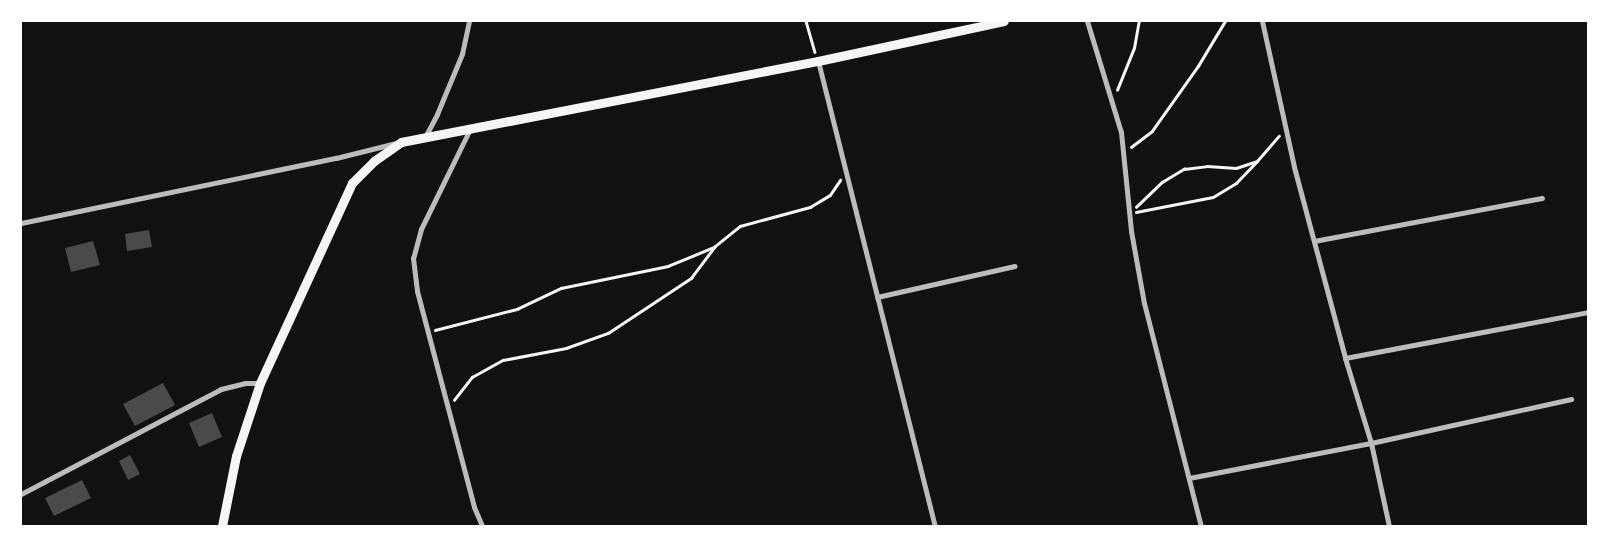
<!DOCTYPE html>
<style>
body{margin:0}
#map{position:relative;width:1609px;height:547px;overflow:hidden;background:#111;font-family:"Fira Sans Condensed",sans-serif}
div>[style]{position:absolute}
.building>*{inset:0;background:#4a4a4a}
.path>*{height:2.5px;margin:-1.25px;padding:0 1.25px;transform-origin:1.25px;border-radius:1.25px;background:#f5f5f5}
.minor>*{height:5px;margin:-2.5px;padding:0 2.5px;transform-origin:2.5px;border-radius:2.5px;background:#bcbcbc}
.secondary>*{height:9px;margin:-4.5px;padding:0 4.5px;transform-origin:4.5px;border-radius:4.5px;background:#f5f5f5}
span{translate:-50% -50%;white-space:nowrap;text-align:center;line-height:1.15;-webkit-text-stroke:4px #fff;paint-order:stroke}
.frame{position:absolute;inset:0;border:22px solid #fff;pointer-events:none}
</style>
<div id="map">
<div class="building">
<div style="clip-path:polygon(149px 230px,152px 247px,127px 251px,125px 234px)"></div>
<div style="clip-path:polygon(93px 241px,100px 265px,71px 272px,65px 248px)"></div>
<div style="clip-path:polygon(163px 383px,175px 405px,135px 426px,123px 404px)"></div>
<div style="clip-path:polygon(212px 413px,222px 437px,199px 447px,189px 423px)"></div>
<div style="clip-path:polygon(130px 455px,140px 474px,128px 480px,119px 461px)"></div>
<div style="clip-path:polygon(82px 480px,91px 498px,54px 516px,45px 498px)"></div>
</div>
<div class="path">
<div style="left:806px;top:21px;width:32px;rotate:74deg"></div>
<div style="left:1117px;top:90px;width:45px;rotate:-68deg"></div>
<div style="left:1134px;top:48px;width:27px;rotate:-80deg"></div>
<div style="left:1131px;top:147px;width:26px;rotate:-37deg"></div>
<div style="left:1152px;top:131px;width:80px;rotate:-54.7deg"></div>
<div style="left:1198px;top:66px;width:52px;rotate:-59deg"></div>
<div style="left:1136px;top:207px;width:36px;rotate:-44deg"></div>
<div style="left:1162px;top:182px;width:26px;rotate:-31deg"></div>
<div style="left:1184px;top:169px;width:23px;rotate:-7deg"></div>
<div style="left:1207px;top:166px;width:29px;rotate:4deg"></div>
<div style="left:1236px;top:168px;width:22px;rotate:-18deg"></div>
<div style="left:1257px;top:161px;width:33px;rotate:-49deg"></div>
<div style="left:1136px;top:212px;width:78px;rotate:-11deg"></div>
<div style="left:1213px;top:197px;width:27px;rotate:-31deg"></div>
<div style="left:1236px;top:183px;width:29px;rotate:-46deg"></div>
<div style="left:435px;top:330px;width:85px;rotate:-14.4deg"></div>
<div style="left:517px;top:309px;width:49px;rotate:-25.5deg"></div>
<div style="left:561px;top:288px;width:109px;rotate:-11.6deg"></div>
<div style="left:668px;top:266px;width:50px;rotate:-22.4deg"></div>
<div style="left:714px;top:247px;width:33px;rotate:-39deg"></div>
<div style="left:740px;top:226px;width:73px;rotate:-15.2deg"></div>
<div style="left:810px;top:207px;width:23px;rotate:-31deg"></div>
<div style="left:830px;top:195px;width:18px;rotate:-56deg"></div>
<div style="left:454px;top:400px;width:29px;rotate:-52deg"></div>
<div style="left:472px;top:377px;width:35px;rotate:-29deg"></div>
<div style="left:503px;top:360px;width:64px;rotate:-10.8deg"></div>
<div style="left:566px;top:348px;width:45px;rotate:-19.7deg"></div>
<div style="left:608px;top:333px;width:100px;rotate:-33.5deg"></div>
<div style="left:691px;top:278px;width:39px;rotate:-53deg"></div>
</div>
<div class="minor">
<div style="left:1087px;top:21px;width:116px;rotate:73deg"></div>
<div style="left:1121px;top:132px;width:100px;rotate:84.2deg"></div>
<div style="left:1131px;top:231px;width:73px;rotate:79.8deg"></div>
<div style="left:1144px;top:303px;width:230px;rotate:75.7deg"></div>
<div style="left:1262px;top:21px;width:149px;rotate:77.6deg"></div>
<div style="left:1294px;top:167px;width:198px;rotate:75deg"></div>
<div style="left:1345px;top:358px;width:89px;rotate:73deg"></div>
<div style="left:1371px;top:443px;width:85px;rotate:77.8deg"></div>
<div style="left:818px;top:61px;width:479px;rotate:75.9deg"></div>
<div style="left:470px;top:129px;width:111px;rotate:116.1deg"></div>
<div style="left:421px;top:229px;width:30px;rotate:105deg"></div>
<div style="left:413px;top:258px;width:33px;rotate:83deg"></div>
<div style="left:417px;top:291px;width:223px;rotate:75.2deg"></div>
<div style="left:474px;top:507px;width:21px;rotate:67deg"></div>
<div style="left:425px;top:137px;width:26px;rotate:-62deg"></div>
<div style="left:437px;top:114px;width:65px;rotate:-67.4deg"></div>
<div style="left:462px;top:54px;width:34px;rotate:-78deg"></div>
<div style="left:21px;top:223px;width:322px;rotate:-11.7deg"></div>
<div style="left:336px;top:158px;width:62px;rotate:-14deg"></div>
<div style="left:1314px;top:241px;width:232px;rotate:-10.7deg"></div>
<div style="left:877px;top:297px;width:141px;rotate:-12.7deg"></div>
<div style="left:1345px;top:358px;width:247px;rotate:-10.7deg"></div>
<div style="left:1189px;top:478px;width:185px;rotate:-10.9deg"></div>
<div style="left:1371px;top:443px;width:205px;rotate:-12.4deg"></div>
<div style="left:21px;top:494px;width:226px;rotate:-27.7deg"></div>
<div style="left:221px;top:389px;width:25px;rotate:-14deg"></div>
<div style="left:245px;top:383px;width:15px"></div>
</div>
<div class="secondary">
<div style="left:222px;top:526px;width:71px;rotate:-78.7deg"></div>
<div style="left:236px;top:456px;width:77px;rotate:-71.8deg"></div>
<div style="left:260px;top:383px;width:220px;rotate:-65.3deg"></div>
<div style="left:352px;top:183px;width:31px;rotate:-45deg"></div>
<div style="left:374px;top:161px;width:33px;rotate:-35deg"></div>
<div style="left:401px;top:142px;width:425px;rotate:-11deg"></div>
<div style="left:818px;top:61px;width:190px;rotate:-12.1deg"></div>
</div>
<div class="frame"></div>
</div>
